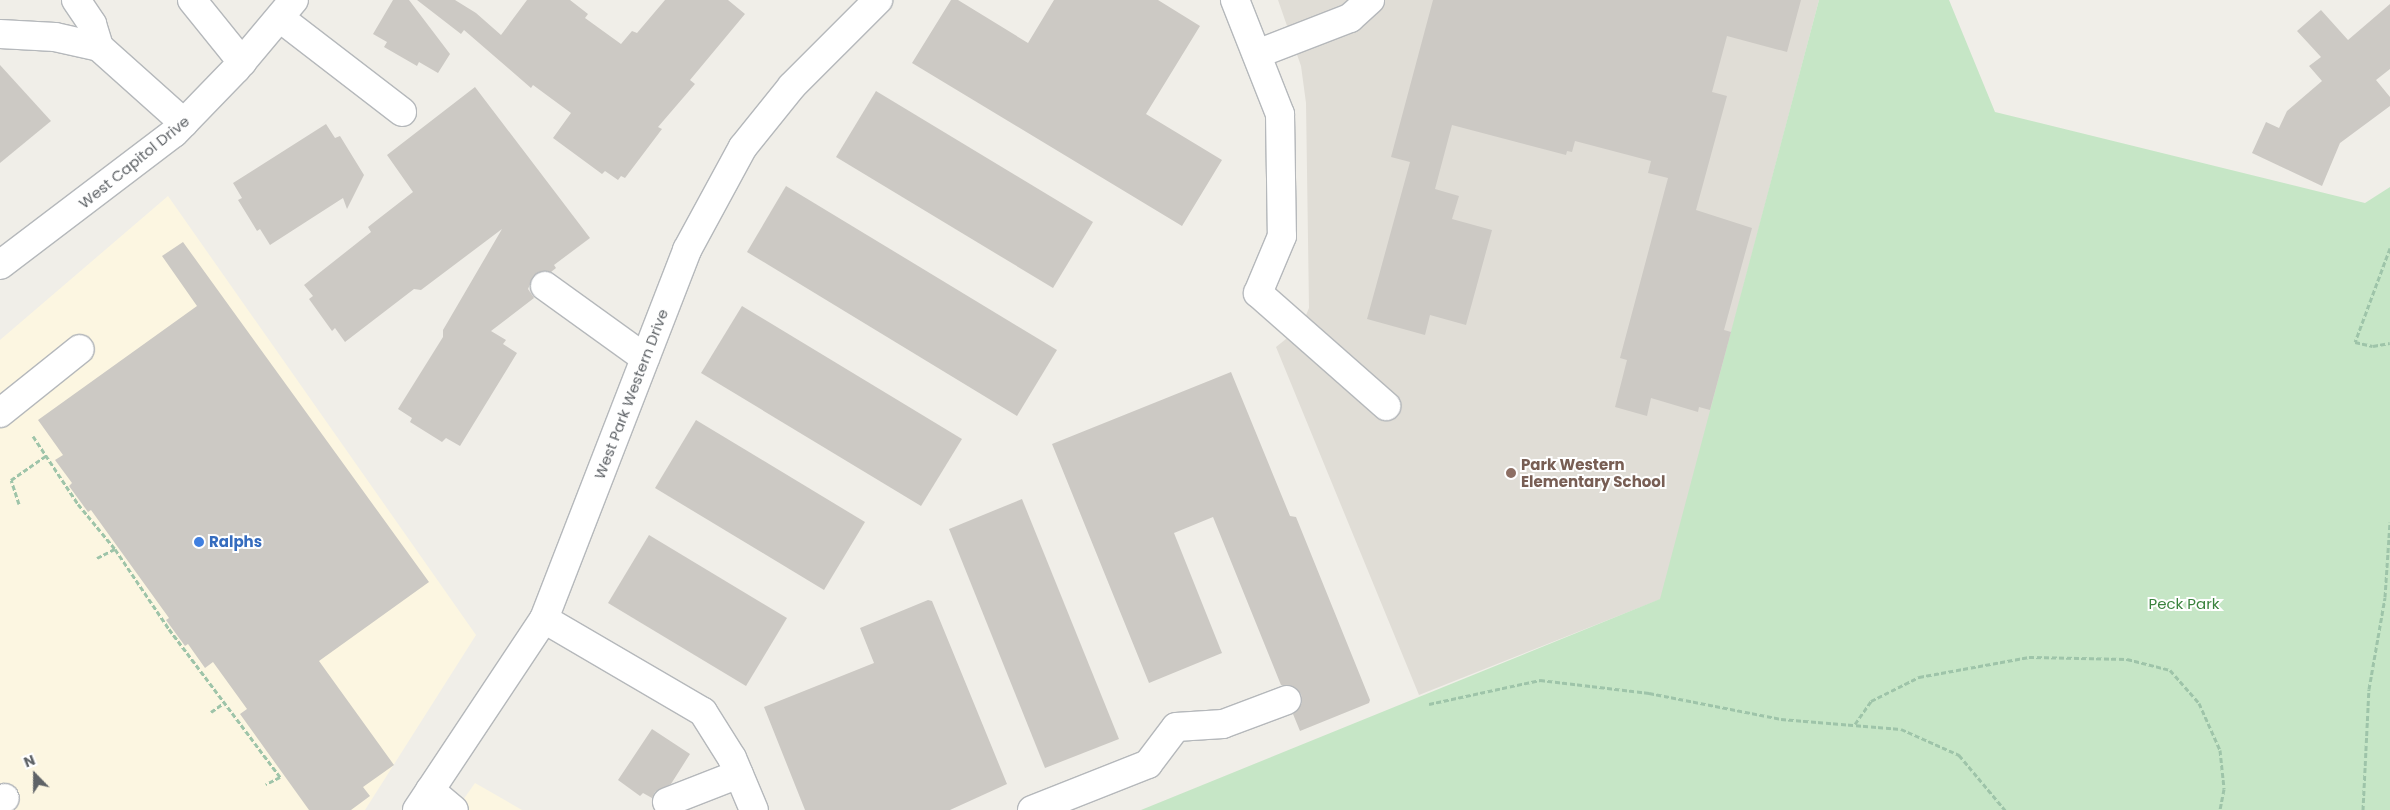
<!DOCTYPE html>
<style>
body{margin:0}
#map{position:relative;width:2390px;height:810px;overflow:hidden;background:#f0eee8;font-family:Poppins,sans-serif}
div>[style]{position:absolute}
.commercial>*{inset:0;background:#fcf6e1}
.education>*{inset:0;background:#e0ddd6}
.green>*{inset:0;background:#c6e6c6}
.building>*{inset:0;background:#ccc9c4}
.path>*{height:3px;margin-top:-1.5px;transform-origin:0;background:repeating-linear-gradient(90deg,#9ec4a9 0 5px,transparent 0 7.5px)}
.roads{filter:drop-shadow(1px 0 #b5b8bb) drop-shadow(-1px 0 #b5b8bb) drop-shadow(0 1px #b5b8bb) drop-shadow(0 -1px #b5b8bb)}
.minor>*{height:28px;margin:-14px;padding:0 14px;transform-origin:14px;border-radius:14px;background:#fff}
.dots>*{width:14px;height:14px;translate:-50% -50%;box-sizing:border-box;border:2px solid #fff;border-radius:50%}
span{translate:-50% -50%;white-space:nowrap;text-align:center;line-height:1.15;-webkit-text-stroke:4px #fff;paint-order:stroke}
.street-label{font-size:15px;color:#5f6367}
.education-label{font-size:15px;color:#785e54;font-weight:700}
.left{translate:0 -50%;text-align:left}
.shop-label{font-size:15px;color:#366cbe;font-weight:700}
.park-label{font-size:15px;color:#3a833e}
.north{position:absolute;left:10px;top:750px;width:50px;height:50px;-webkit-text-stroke:4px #fff;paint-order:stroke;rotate:338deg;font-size:14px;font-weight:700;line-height:20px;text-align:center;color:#5f6367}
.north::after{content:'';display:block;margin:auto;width:18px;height:22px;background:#5f6367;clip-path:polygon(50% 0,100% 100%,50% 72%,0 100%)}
</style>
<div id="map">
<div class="commercial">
<div style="clip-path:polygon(168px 196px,476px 635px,365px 810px,0 810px,0 340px)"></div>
<div style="clip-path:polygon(475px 783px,522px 810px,456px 810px)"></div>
</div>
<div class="education">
<div style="clip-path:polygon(1278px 0,1819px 0,1661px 599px,1419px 695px,1276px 347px,1301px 327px,1309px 308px,1306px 103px,1301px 66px)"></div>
</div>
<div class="green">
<div style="clip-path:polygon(1819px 0,1949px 0,1995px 112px,2365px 203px,2390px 187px,2390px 810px,1141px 810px,1660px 599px)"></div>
</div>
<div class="building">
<div style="clip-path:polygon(393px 0,409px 0,450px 54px,438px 73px,419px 62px,417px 66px,384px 47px,387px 42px,373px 34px)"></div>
<div style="clip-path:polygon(417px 0,455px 0,476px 13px,501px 35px,527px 0,570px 0,588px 14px,585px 18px,621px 44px,632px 31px,637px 33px,665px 0,728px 0,745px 14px,690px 80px,695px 84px,658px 127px,662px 129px,625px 178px,621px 176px,618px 180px,605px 171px,602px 174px,553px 138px,571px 113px,533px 85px,531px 88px,464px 30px,461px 34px)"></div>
<div style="clip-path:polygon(951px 0,958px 0,1028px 43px,1054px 0,1158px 0,1200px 26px,1146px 114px,1222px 160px,1182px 226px,912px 63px)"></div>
<div style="clip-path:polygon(1433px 0,1801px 0,1787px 52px,1727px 36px,1712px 92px,1727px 96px,1696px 210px,1752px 228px,1724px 330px,1731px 332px,1710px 410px,1699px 407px,1698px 412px,1651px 398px,1647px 416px,1615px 407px,1627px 360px,1620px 358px,1668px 178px,1648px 173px,1651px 161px,1575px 141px,1572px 152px,1567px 151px,1566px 155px,1452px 125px,1435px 189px,1459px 196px,1452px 219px,1492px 230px,1466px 325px,1430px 315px,1425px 335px,1367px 319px,1410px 162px,1391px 157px)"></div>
<div style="clip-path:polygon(2390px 4px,2390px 69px,2376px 80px,2390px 97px,2390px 106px,2340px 143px,2322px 186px,2252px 153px,2266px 122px,2279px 128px,2287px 111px,2322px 81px,2309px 66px,2321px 57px,2297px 31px,2321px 10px,2348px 40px)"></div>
<div style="clip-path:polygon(0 65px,51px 121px,0 163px)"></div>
<div style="clip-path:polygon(475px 87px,590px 238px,554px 265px,556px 268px,551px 272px,539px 272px,533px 277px,528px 289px,534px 298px,491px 331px,506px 340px,503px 344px,517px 353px,460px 446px,446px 438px,442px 442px,410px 422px,412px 418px,398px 409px,443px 337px,443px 330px,502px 229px,421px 290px,414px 289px,345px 342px,335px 328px,332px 331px,309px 299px,313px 296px,304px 285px,371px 232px,368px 227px,413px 192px,387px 155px)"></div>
<div style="clip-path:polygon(876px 91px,1093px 222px,1053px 288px,836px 157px)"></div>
<div style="clip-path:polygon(326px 124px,335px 138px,340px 136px,364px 175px,347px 209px,343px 198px,270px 245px,260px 229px,257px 231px,238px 200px,242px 198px,233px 183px)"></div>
<div style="clip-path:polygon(786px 186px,1057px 350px,1017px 416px,747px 252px)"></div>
<div style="clip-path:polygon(183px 242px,429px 582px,319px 661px,394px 765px,363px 787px,370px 796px,351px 810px,309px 810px,240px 714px,247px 709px,213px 662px,205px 668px,188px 644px,185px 646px,166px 620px,169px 618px,91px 510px,88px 512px,69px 486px,72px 483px,55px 460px,63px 455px,38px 420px,197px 306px,162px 256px)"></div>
<div style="clip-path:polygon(742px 306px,962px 439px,921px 506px,701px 373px)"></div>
<div style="clip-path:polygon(1231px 372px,1290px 516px,1296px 517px,1370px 700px,1369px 703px,1300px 731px,1293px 714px,1302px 703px,1301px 694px,1290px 685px,1281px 685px,1213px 517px,1174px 533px,1222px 653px,1149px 683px,1052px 444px)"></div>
<div style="clip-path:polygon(696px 420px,865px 522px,824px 590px,655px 488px)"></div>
<div style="clip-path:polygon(1022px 499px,1119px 739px,1045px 768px,949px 529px)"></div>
<div style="clip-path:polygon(649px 535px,787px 618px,746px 686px,608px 603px)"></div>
<div style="clip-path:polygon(928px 600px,932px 601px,1007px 784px,950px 810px,805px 810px,764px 707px,874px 663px,860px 628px)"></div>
<div style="clip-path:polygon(652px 729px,690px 754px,671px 784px,655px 792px,652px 798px,643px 793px,640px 796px,618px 780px)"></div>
</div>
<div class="path">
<div style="left:2390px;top:248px;width:100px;rotate:110.4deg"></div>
<div style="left:2355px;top:342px;width:18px;rotate:13deg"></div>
<div style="left:2373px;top:346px;width:17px;rotate:-10deg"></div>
<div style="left:33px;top:436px;width:82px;rotate:56.5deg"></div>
<div style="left:78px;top:504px;width:58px;rotate:50.6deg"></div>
<div style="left:115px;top:549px;width:97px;rotate:56deg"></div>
<div style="left:169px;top:629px;width:185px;rotate:53.1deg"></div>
<div style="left:280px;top:777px;width:16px;rotate:153deg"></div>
<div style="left:19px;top:504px;width:25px;rotate:-108deg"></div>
<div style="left:11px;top:480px;width:44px;rotate:-34.8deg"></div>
<div style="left:97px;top:558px;width:20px;rotate:-27deg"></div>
<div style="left:1429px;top:704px;width:114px;rotate:-12.2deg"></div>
<div style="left:1540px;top:680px;width:110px;rotate:6.8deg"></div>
<div style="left:1649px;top:693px;width:135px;rotate:11.1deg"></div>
<div style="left:1781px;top:719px;width:120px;rotate:4.8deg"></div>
<div style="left:1901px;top:729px;width:64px;rotate:24.1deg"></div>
<div style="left:1959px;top:755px;width:72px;rotate:50.1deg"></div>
<div style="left:211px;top:712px;width:16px;rotate:-35deg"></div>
<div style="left:1855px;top:724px;width:28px;rotate:-55deg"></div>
<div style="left:1871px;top:701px;width:54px;rotate:-26.6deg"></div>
<div style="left:1919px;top:677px;width:112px;rotate:-10.3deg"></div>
<div style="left:2029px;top:657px;width:98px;rotate:1.2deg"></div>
<div style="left:2127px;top:659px;width:44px;rotate:14.3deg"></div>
<div style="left:2170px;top:670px;width:44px;rotate:48.7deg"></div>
<div style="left:2199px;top:703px;width:51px;rotate:65.9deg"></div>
<div style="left:2220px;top:750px;width:39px;rotate:84deg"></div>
<div style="left:2224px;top:789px;width:21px;rotate:101deg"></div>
<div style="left:2363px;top:810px;width:121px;rotate:-87.2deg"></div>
<div style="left:2369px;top:689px;width:93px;rotate:-80.1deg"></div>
<div style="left:2385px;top:597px;width:75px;rotate:-86.2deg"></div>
</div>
<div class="roads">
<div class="minor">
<div style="left:76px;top:0;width:29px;rotate:56deg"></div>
<div style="left:92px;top:24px;width:24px;rotate:73deg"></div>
<div style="left:192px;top:0;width:80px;rotate:51.1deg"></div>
<div style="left:1235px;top:0;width:123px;rotate:68.5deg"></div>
<div style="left:1280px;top:114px;width:122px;rotate:89.1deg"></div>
<div style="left:1282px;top:236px;width:62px;rotate:112.8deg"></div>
<div style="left:1258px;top:293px;width:171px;rotate:41.4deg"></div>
<div style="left:280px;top:18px;width:154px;rotate:37.6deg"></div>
<div style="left:0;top:34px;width:55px;rotate:3.1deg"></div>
<div style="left:55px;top:37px;width:45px;rotate:12.8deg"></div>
<div style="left:99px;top:47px;width:114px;rotate:41.8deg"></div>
<div style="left:1257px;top:54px;width:100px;rotate:-21.2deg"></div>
<div style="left:1350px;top:18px;width:27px;rotate:-42deg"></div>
<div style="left:0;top:265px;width:218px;rotate:-37.2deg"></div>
<div style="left:174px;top:133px;width:89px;rotate:-45.9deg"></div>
<div style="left:236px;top:69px;width:90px;rotate:-50deg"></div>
<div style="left:545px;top:286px;width:123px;rotate:35.8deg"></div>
<div style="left:0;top:413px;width:102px;rotate:-38.7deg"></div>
<div style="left:544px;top:619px;width:184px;rotate:30.3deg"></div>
<div style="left:703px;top:712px;width:54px;rotate:57.8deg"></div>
<div style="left:732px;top:758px;width:56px;rotate:67.1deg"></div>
<div style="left:430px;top:790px;width:31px;rotate:40deg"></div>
<div style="left:0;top:800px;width:5px;rotate:-22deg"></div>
<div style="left:667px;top:802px;width:77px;rotate:-21.3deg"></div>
<div style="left:417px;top:810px;width:229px;rotate:-56.4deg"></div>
<div style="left:544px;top:619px;width:396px;rotate:-68.8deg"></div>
<div style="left:687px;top:250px;width:117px;rotate:-61.5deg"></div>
<div style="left:743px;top:147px;width:78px;rotate:-51.2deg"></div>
<div style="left:792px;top:86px;width:122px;rotate:-45deg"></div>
<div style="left:1032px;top:810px;width:125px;rotate:-21.6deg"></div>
<div style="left:1148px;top:764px;width:46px;rotate:-52.9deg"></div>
<div style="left:1176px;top:727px;width:47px;rotate:-3.7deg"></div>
<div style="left:1223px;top:724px;width:68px;rotate:-20.6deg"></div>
</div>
</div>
<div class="dots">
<div style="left:1511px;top:473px;background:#8d6e63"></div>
<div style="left:199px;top:542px;background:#3f7fe0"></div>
</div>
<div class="street-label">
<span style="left:134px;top:162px;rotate:-39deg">West Capitol Drive</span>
<span style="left:631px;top:394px;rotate:-69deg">West Park Western Drive</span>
</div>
<div class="education-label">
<span class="left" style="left:1521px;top:473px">Park Western<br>Elementary School</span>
</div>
<div class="shop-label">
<span class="left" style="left:209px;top:542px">Ralphs</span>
</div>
<div class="park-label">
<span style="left:2184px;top:604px">Peck Park</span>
</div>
<div class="north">N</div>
</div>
